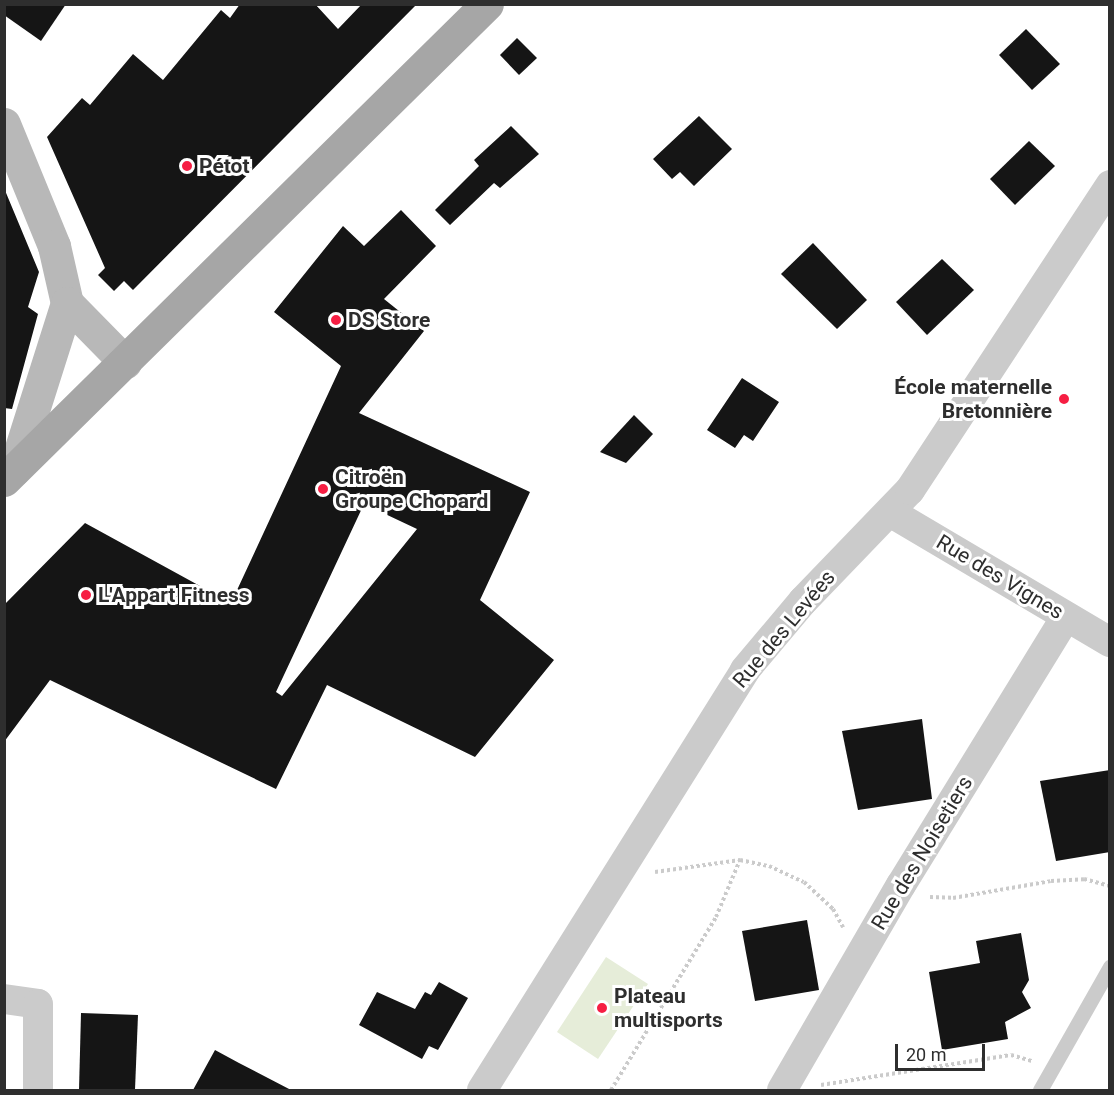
<!DOCTYPE html>
<meta charset="utf-8">
<style>
body{margin:0}
#map{position:relative;width:1114px;height:1095px;overflow:hidden;background:#fff;font-family:Roboto,sans-serif}
div>[style]{position:absolute}
.green>*{inset:0;background:#e6edd9}
.building>*{inset:0;background:#151515}
.path>*{height:4px;margin-top:-2px;transform-origin:0;background:repeating-linear-gradient(90deg,#cbcbcb 0 3px,transparent 0 6px)}
.lane>*{height:15px;margin:-7.5px;padding:0 7.5px;transform-origin:7.5px;border-radius:7.5px;background:#cbcbcb}
.street>*{height:30px;margin:-15px;padding:0 15px;transform-origin:15px;border-radius:15px;background:#cbcbcb}
.secondary>*{height:33px;margin:-16.5px;padding:0 16.5px;transform-origin:16.5px;border-radius:16.5px;background:#b8b8b8}
.primary>*{height:33px;margin:-16.5px;padding:0 16.5px;transform-origin:16.5px;border-radius:16.5px;background:#a6a6a6}
.dots>*{width:16px;height:16px;translate:-50% -50%;box-sizing:border-box;border:3px solid #fff;border-radius:50%}
span{translate:-50% -50%;white-space:nowrap;text-align:center;line-height:1.15;-webkit-text-stroke:6px #fff;paint-order:stroke}
.poi-label{font-size:21px;color:#2e2e2e;font-weight:700}
.left{translate:0 -50%;text-align:left}
.right{translate:-100% -50%;text-align:right}
.street-label{font-size:21px;color:#2e2e2e}
.frame{position:absolute;inset:0;border:6px solid #2e2e2e;pointer-events:none}
.scale{position:absolute;left:895px;top:1044px;width:90px;height:27px;box-sizing:border-box;border:3px solid #2e2e2e;border-top:0;padding-left:8px;font-size:18px;line-height:21px;white-space:nowrap;color:#2e2e2e;-webkit-text-stroke:4px #fff;paint-order:stroke}
</style>
<div id="map">
<div class="green">
<div style="clip-path:polygon(606px 957px,648px 984px,598px 1059px,557px 1032px)"></div>
</div>
<div class="building">
<div style="clip-path:polygon(4px 4px,66px 4px,41px 41px,4px 15px)"></div>
<div style="clip-path:polygon(240px 4px,315px 4px,338px 29px,362px 4px,417px 4px,133px 290px,124px 281px,114px 291px,98px 275px,105px 268px,47px 137px,82px 98px,90px 105px,133px 54px,163px 80px,221px 10px,230px 18px)"></div>
<div style="clip-path:polygon(1026px 29px,1060px 64px,1032px 90px,999px 55px)"></div>
<div style="clip-path:polygon(517px 38px,537px 58px,519px 75px,500px 55px)"></div>
<div style="clip-path:polygon(699px 116px,732px 149px,694px 186px,680px 172px,672px 179px,653px 159px)"></div>
<div style="clip-path:polygon(511px 126px,539px 154px,500px 188px,494px 183px,450px 225px,435px 210px,479px 166px,474px 160px)"></div>
<div style="clip-path:polygon(1029px 141px,1055px 166px,1015px 205px,990px 179px)"></div>
<div style="clip-path:polygon(4px 188px,39px 272px,28px 307px,38px 314px,12px 409px,4px 408px)"></div>
<div style="clip-path:polygon(evenodd,401px 210px,436px 246px,384px 299px,424px 331px,359px 413px,530px 492px,480px 600px,554px 660px,475px 757px,327px 685px,276px 789px,50px 680px,4px 742px,4px 605px,85px 523px,231px 603px,341px 366px,274px 312px,343px 226px,364px 246px,401px 210px,364px 504px,417px 529px,282px 696px,276px 692px,364px 504px)"></div>
<div style="clip-path:polygon(813px 243px,867px 300px,837px 329px,781px 274px)"></div>
<div style="clip-path:polygon(942px 259px,974px 290px,927px 335px,896px 302px)"></div>
<div style="clip-path:polygon(742px 378px,779px 402px,753px 441px,744px 435px,735px 448px,707px 430px)"></div>
<div style="clip-path:polygon(634px 415px,653px 434px,626px 463px,600px 452px)"></div>
<div style="clip-path:polygon(922px 719px,932px 799px,858px 810px,842px 731px)"></div>
<div style="clip-path:polygon(1110px 770px,1110px 852px,1056px 861px,1040px 781px)"></div>
<div style="clip-path:polygon(807px 920px,819px 990px,755px 1001px,742px 931px)"></div>
<div style="clip-path:polygon(1021px 933px,1029px 980px,1022px 992px,1031px 1008px,1005px 1022px,1008px 1039px,942px 1050px,929px 972px,980px 963px,976px 941px)"></div>
<div style="clip-path:polygon(439px 982px,468px 998px,438px 1050px,429px 1046px,422px 1059px,359px 1025px,377px 992px,415px 1009px,425px 992px,431px 995px)"></div>
<div style="clip-path:polygon(81px 1013px,138px 1015px,135px 1090px,79px 1090px)"></div>
<div style="clip-path:polygon(215px 1050px,239px 1063px,291px 1090px,193px 1090px)"></div>
</div>
<div class="path">
<div style="left:655px;top:872px;width:86px;rotate:-8deg"></div>
<div style="left:740px;top:860px;width:30px;rotate:12deg"></div>
<div style="left:769px;top:866px;width:38px;rotate:25deg"></div>
<div style="left:804px;top:882px;width:40px;rotate:43deg"></div>
<div style="left:833px;top:909px;width:21px;rotate:61deg"></div>
<div style="left:930px;top:897px;width:23px;rotate:2deg"></div>
<div style="left:953px;top:898px;width:99px;rotate:-9.8deg"></div>
<div style="left:1051px;top:881px;width:33px;rotate:-3deg"></div>
<div style="left:1084px;top:879px;width:27px;rotate:15deg"></div>
<div style="left:821px;top:1085px;width:192px;rotate:-9deg"></div>
<div style="left:1011px;top:1055px;width:22px;rotate:16deg"></div>
<div style="left:611px;top:1090px;width:202px;rotate:-58.7deg"></div>
<div style="left:716px;top:917px;width:62px;rotate:-67.2deg"></div>
</div>
<div class="lane">
<div style="left:1040px;top:1090px;width:142px;rotate:-60.4deg"></div>
</div>
<div class="street">
<div style="left:890px;top:512px;width:256px;rotate:30.6deg"></div>
<div style="left:4px;top:999px;width:34px;rotate:8deg"></div>
<div style="left:38px;top:1004px;width:86px;rotate:90deg"></div>
<div style="left:482px;top:1090px;width:496px;rotate:-57.9deg"></div>
<div style="left:745px;top:670px;width:90px;rotate:-50deg"></div>
<div style="left:803px;top:601px;width:154px;rotate:-46.1deg"></div>
<div style="left:910px;top:490px;width:365px;rotate:-56.7deg"></div>
<div style="left:782px;top:1090px;width:237px;rotate:-59.9deg"></div>
<div style="left:901px;top:885px;width:315px;rotate:-58.4deg"></div>
</div>
<div class="secondary">
<div style="left:4px;top:124px;width:132px;rotate:67.7deg"></div>
<div style="left:54px;top:246px;width:58px;rotate:77.2deg"></div>
<div style="left:67px;top:303px;width:175px;rotate:107.6deg"></div>
<div style="left:67px;top:303px;width:83px;rotate:45.5deg"></div>
</div>
<div class="primary">
<div style="left:4px;top:480px;width:678px;rotate:-44.58deg"></div>
</div>
<div class="dots">
<div style="left:187px;top:166px;background:#f61e43"></div>
<div style="left:336px;top:320px;background:#f61e43"></div>
<div style="left:1064px;top:399px;background:#f61e43"></div>
<div style="left:323px;top:489px;background:#f61e43"></div>
<div style="left:86px;top:595px;background:#f61e43"></div>
<div style="left:602px;top:1008px;background:#f61e43"></div>
</div>
<div class="poi-label">
<span class="left" style="left:199px;top:166px">Pétot</span>
<span class="left" style="left:348px;top:320px">DS Store</span>
<span class="right" style="left:1052px;top:399px">École maternelle<br>Bretonnière</span>
<span class="left" style="left:335px;top:489px">Citroën<br>Groupe Chopard</span>
<span class="left" style="left:98px;top:595px">L'Appart Fitness</span>
<span class="left" style="left:614px;top:1008px">Plateau<br>multisports</span>
</div>
<div class="street-label">
<span style="left:1000px;top:577px;rotate:31deg">Rue des Vignes</span>
<span style="left:784px;top:629px;rotate:-50deg">Rue des Levées</span>
<span style="left:922px;top:853px;rotate:-59deg">Rue des Noisetiers</span>
</div>
<div class="frame"></div>
<div class="scale">20 m</div>
</div>
